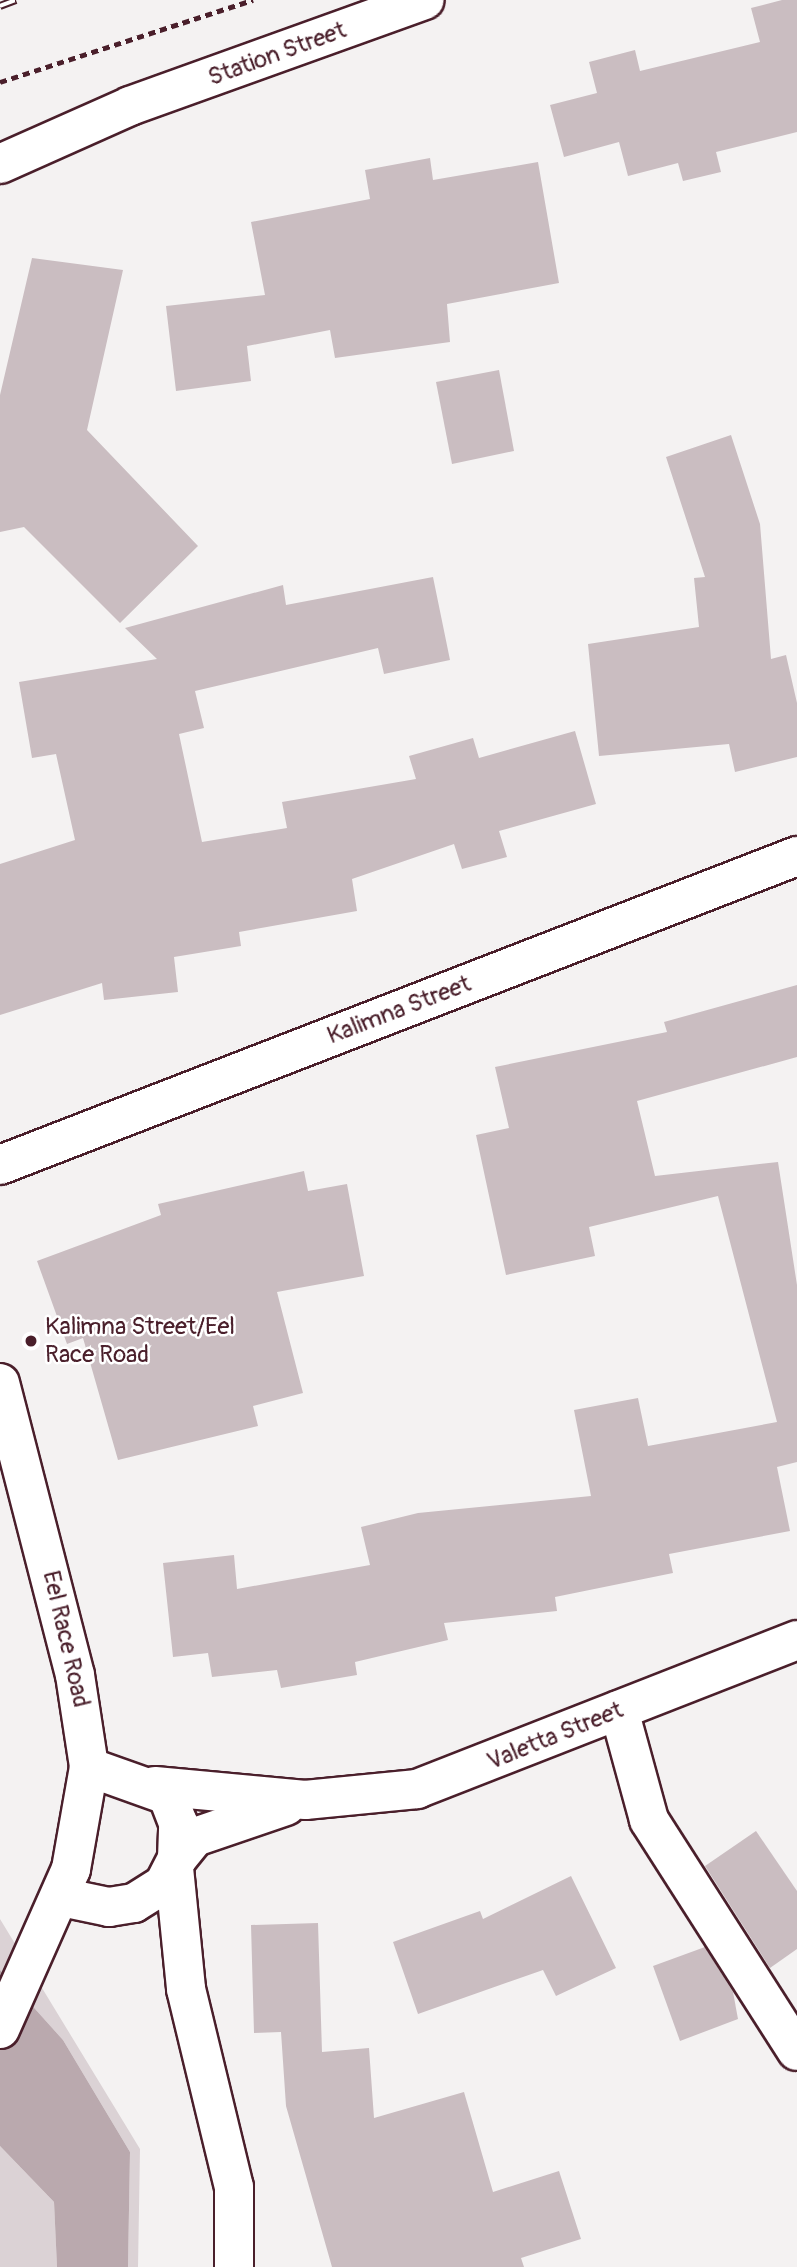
<!DOCTYPE html>
<style>
body{margin:0}
#map{position:relative;width:797px;height:2267px;overflow:hidden;background:#f4f2f2;font-family:Pangolin,sans-serif}
div>[style]{position:absolute}
.green>*{inset:0;background:#dbd2d5}
.water>*{inset:0;background:#baa9ae}
.building>*{inset:0;background:#cabdc1}
.path>*{height:4.5px;margin-top:-2.25px;transform-origin:0;background:repeating-linear-gradient(90deg,#4a1f2b 0 7px,transparent 0 12px)}
.roads{filter:drop-shadow(2px 0 #4a1f2b) drop-shadow(-2px 0 #4a1f2b) drop-shadow(0 2px #4a1f2b) drop-shadow(0 -2px #4a1f2b)}
.minor>*{height:38px;margin:-19px;padding:0 19px;transform-origin:19px;border-radius:19px;background:#fff}
.rail>*{height:8px;margin-top:-4px;transform-origin:0;background:repeating-linear-gradient(90deg,#fff 0 16px,#4a1f2b 0 32px);box-sizing:border-box;border-block:2px solid #4a1f2b}
.dots>*{width:19px;height:19px;translate:-50% -50%;box-sizing:border-box;border:4px solid #fff;border-radius:50%}
span{translate:-50% -50%;white-space:nowrap;text-align:center;line-height:1.15;-webkit-text-stroke:5px #fff;paint-order:stroke}
.street-label{font-size:24px;color:#4a1f2b}
.poi-label{font-size:24px;color:#4a1f2b}
.left{translate:0 -50%;text-align:left}
</style>
<div id="map">
<div class="green">
<div style="clip-path:polygon(0 1919px,140px 2149px,138px 2267px,128px 2267px,130px 2152px,63px 2040px,0 1970px)"></div>
<div style="clip-path:polygon(0 2146px,54px 2202px,57px 2267px,0 2267px)"></div>
</div>
<div class="water">
<div style="clip-path:polygon(0 1970px,63px 2040px,130px 2152px,128px 2267px,57px 2267px,54px 2202px,0 2146px)"></div>
</div>
<div class="building">
<div style="clip-path:polygon(782px 0,797px 0,797px 132px,716px 152px,721px 172px,683px 181px,678px 163px,628px 176px,619px 142px,564px 157px,550px 105px,597px 93px,589px 62px,635px 50px,640px 71px,760px 42px,751px 8px)"></div>
<div style="clip-path:polygon(430px 158px,433px 180px,538px 162px,559px 283px,447px 304px,450px 342px,335px 358px,330px 330px,247px 346px,251px 381px,176px 391px,166px 306px,265px 295px,251px 222px,370px 199px,365px 170px)"></div>
<div style="clip-path:polygon(32px 258px,123px 270px,87px 430px,198px 546px,120px 623px,24px 527px,0 532px,0 395px)"></div>
<div style="clip-path:polygon(499px 370px,514px 451px,452px 464px,436px 382px)"></div>
<div style="clip-path:polygon(731px 435px,760px 524px,771px 659px,786px 655px,797px 703px,797px 757px,735px 772px,729px 744px,599px 756px,588px 644px,699px 627px,694px 578px,705px 577px,666px 457px)"></div>
<div style="clip-path:polygon(433px 577px,450px 660px,384px 674px,378px 648px,195px 691px,204px 728px,179px 734px,202px 842px,287px 828px,282px 802px,416px 779px,409px 756px,473px 738px,479px 758px,575px 731px,596px 804px,499px 831px,507px 857px,462px 869px,454px 844px,352px 879px,357px 911px,239px 932px,241px 946px,174px 957px,178px 992px,104px 1000px,102px 983px,0 1015px,0 864px,75px 840px,56px 754px,32px 758px,19px 682px,157px 659px,125px 628px,283px 585px,286px 605px)"></div>
<div style="clip-path:polygon(797px 985px,797px 1057px,637px 1101px,655px 1176px,778px 1162px,797px 1285px,797px 1462px,777px 1467px,790px 1531px,669px 1554px,673px 1573px,555px 1597px,557px 1611px,444px 1623px,448px 1640px,355px 1662px,357px 1675px,281px 1688px,277px 1670px,212px 1677px,208px 1653px,173px 1657px,163px 1563px,234px 1555px,237px 1589px,370px 1565px,361px 1527px,418px 1513px,591px 1496px,574px 1410px,638px 1398px,648px 1446px,777px 1422px,718px 1196px,589px 1227px,595px 1256px,506px 1275px,476px 1135px,509px 1128px,495px 1067px,667px 1032px,664px 1022px)"></div>
<div style="clip-path:polygon(304px 1171px,308px 1191px,347px 1184px,364px 1276px,277px 1292px,303px 1393px,253px 1406px,258px 1426px,118px 1460px,83px 1338px,67px 1344px,37px 1261px,161px 1215px,158px 1204px)"></div>
<div style="clip-path:polygon(756px 1831px,797px 1891px,797px 1949px,770px 1968px,705px 1866px)"></div>
<div style="clip-path:polygon(571px 1876px,616px 1968px,556px 1996px,543px 1970px,418px 2014px,393px 1942px,480px 1911px,483px 1919px)"></div>
<div style="clip-path:polygon(318px 1923px,322px 2052px,369px 2048px,374px 2118px,464px 2092px,493px 2192px,559px 2171px,581px 2239px,521px 2258px,524px 2267px,332px 2267px,286px 2106px,281px 2032px,254px 2033px,251px 1925px)"></div>
<div style="clip-path:polygon(705px 1947px,733px 1992px,738px 2019px,680px 2041px,653px 1966px)"></div>
</div>
<div class="path">
<div style="left:0;top:82px;width:266px;rotate:-18deg"></div>
</div>
<div class="roads">
<div class="minor">
<div style="left:0;top:164px;width:142px;rotate:-24deg"></div>
<div style="left:130px;top:106px;width:313px;rotate:-19.8deg"></div>
<div style="left:0;top:1165px;width:855px;rotate:-21.19deg"></div>
<div style="left:0;top:1383px;width:301px;rotate:75.6deg"></div>
<div style="left:75px;top:1675px;width:93px;rotate:81.3deg"></div>
<div style="left:89px;top:1767px;width:104px;rotate:100deg"></div>
<div style="left:71px;top:1869px;width:175px;rotate:113.9deg"></div>
<div style="left:619px;top:1710px;width:114px;rotate:74.7deg"></div>
<div style="left:649px;top:1820px;width:274px;rotate:57.4deg"></div>
<div style="left:155px;top:1786px;width:151px;rotate:5.3deg"></div>
<div style="left:305px;top:1800px;width:113px;rotate:-5.6deg"></div>
<div style="left:417px;top:1789px;width:408px;rotate:-21.4deg"></div>
<div style="left:177px;top:1859px;width:28px;rotate:-51deg"></div>
<div style="left:195px;top:1837px;width:96px;rotate:-18.8deg"></div>
<div style="left:174px;top:1868px;width:122px;rotate:84.3deg"></div>
<div style="left:186px;top:1989px;width:204px;rotate:76.4deg"></div>
<div style="left:234px;top:2187px;width:80px;rotate:90deg"></div>
<div style="left:61px;top:1897px;width:49px;rotate:11.8deg"></div>
<div style="left:109px;top:1907px;width:25px;rotate:-9deg"></div>
<div style="left:134px;top:1903px;width:36px;rotate:-32deg"></div>
<div style="left:164px;top:1884px;width:28px;rotate:-63deg"></div>
<div style="left:177px;top:1859px;width:36px;rotate:-88deg"></div>
<div style="left:178px;top:1823px;width:30px;rotate:-111deg"></div>
<div style="left:167px;top:1795px;width:83px;rotate:-160.3deg"></div>
</div>
</div>
<div class="rail">
<div style="left:0;top:6px;width:17px;rotate:-21deg"></div>
</div>
<div class="dots">
<div style="left:31px;top:1341px;background:#4a1f2b"></div>
</div>
<div class="street-label">
<span style="left:277px;top:54px;rotate:-20deg">Station Street</span>
<span style="left:399px;top:1010px;rotate:-21deg">Kalimna Street</span>
<span style="left:66px;top:1639px;rotate:77deg">Eel Race Road</span>
<span style="left:555px;top:1736px;rotate:-22deg">Valetta Street</span>
</div>
<div class="poi-label">
<span class="left" style="left:45px;top:1341px">Kalimna Street/Eel<br>Race Road</span>
</div>
</div>
